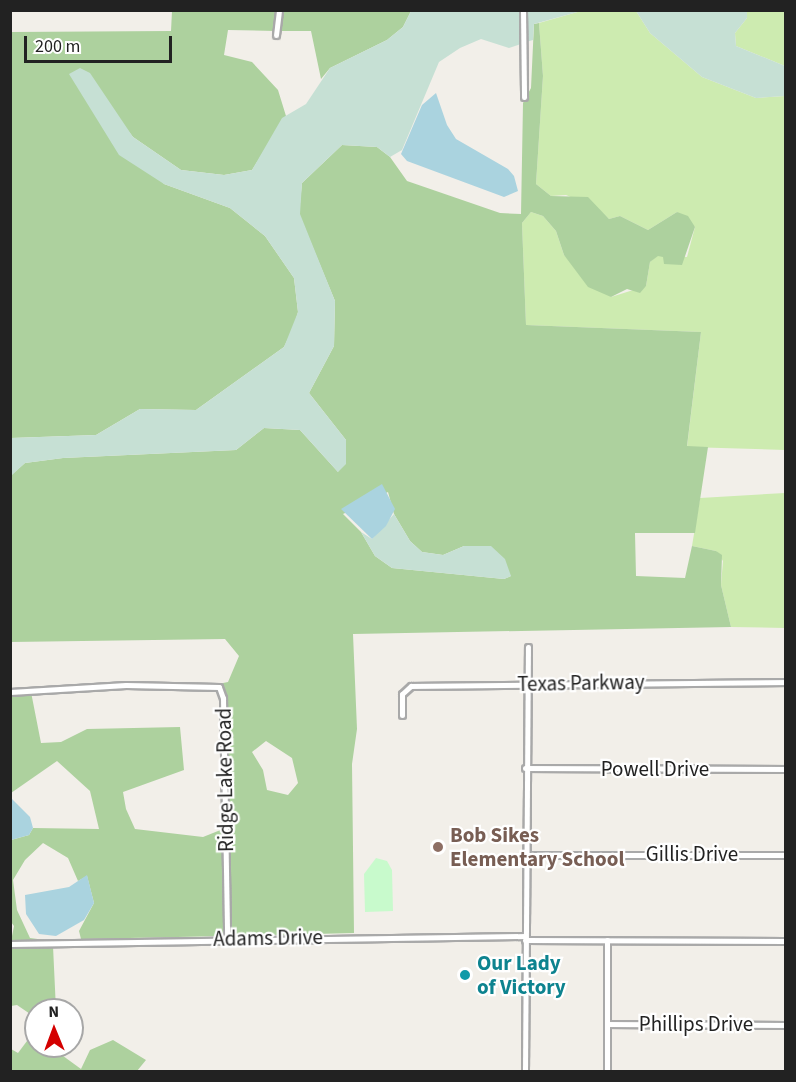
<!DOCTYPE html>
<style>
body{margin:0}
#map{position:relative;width:796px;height:1082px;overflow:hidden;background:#f2efe9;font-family:"Source Sans 3",sans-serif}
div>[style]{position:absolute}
.grass>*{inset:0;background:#cdebb0}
.forest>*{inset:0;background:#add19e}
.wetland>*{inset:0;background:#c6e0d4}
.park>*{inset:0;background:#c8facc}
.water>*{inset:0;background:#aad3df}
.roads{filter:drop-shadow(2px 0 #a9a9a9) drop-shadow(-2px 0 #a9a9a9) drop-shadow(0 2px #a9a9a9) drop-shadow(0 -2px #a9a9a9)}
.minor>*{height:5px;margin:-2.5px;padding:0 2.5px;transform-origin:2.5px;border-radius:2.5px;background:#fff}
.dots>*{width:16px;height:16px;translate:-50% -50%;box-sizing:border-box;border:3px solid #fff;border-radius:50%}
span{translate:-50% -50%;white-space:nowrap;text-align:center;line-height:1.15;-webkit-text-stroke:4.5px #fff;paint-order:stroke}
.street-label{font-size:21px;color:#222}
.education-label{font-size:21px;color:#785e54;font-weight:700}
.left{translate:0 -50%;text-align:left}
.culture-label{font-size:21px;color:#0d838f;font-weight:700}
.frame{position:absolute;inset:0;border:12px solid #222;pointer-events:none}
.north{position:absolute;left:24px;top:998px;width:60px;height:60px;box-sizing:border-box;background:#fff;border:2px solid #a7a7a7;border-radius:50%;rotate:359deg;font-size:16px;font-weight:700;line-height:24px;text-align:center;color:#222}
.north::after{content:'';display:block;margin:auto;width:21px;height:27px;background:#d40000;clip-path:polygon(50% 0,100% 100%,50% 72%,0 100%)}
.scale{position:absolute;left:24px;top:36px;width:148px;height:27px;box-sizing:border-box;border:3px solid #222;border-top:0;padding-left:8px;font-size:18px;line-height:21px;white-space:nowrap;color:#222;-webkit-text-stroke:4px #fff;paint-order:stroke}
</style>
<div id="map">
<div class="grass">
<div style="clip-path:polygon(581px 11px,636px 11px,650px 33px,702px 77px,756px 98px,785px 96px,785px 450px,687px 447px,701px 332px,526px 325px,522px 223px,531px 212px,543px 216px,556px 231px,564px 255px,611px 297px,646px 286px,650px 262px,658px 255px,687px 257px,695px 227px,677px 212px,648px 230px,620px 216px,609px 219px,598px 209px,566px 195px,551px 196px,536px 184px,543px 76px,539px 23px)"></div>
<div style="clip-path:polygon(747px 11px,785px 11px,785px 66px,736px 46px,735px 33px,747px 18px)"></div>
<div style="clip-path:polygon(785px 493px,785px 628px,731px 627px,721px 585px,723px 561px,716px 551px,692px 546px,700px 498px)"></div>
</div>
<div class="forest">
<div style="clip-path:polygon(172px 11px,277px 11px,276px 31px,228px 30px,224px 55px,252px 62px,278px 90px,286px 116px,252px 170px,224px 175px,181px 170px,133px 137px,80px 68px,164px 184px,230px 208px,265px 236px,294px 278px,298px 312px,294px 326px,284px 347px,196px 410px,140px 409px,96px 435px,11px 438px,10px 32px,171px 31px)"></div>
<div style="clip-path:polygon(282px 11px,411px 11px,403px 27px,387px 40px,330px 68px,321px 79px,311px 31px,281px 31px)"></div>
<div style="clip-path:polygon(evenodd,539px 23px,543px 76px,536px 184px,551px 196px,588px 197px,609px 219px,620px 216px,648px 230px,677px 212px,688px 216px,695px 227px,682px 265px,664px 264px,663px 257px,658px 256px,650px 262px,646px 286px,640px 293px,627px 289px,611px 297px,588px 287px,564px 255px,556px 231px,543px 216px,531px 212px,522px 223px,526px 325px,701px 332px,687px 446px,708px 447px,695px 533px,635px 533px,636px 576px,685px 578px,692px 546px,716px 551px,722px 555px,721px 585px,731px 627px,353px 634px,357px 729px,352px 764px,354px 933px,230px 936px,223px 683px,228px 682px,239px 656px,225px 639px,11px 642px,10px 476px,25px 463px,63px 458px,236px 450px,264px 428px,300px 430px,338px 472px,346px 440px,309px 393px,334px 346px,335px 301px,299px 214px,302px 183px,342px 145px,377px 147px,390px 157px,407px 181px,500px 213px,521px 214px,523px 103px,531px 88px,534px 24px,539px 23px,388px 492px,394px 514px,410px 541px,422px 552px,443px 555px,464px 546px,511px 576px,504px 579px,392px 568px,375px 556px,361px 532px,343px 514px,388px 492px,539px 23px,266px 741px,292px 758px,298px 783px,288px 795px,267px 790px,263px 770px,252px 752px,266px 741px)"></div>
<div style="clip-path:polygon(31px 692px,41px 743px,61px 742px,87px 729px,180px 727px,184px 770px,123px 792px,126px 809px,135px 829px,203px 837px,223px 829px,225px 936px,81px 939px,79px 931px,94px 903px,87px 876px,78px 881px,68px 858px,43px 843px,25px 860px,13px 880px,17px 910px,30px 938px,45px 940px,11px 941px,14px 926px,11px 922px,11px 840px,29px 835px,33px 828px,99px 829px,90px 791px,57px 761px,11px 793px,11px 695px)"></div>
<div style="clip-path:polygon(53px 946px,56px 1010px,36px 1010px,36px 1018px,17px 1005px,11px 1006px,10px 947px)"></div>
<div style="clip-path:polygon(36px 1029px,36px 1046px,58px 1046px,59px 1053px,81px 1069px,90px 1050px,113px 1040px,146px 1060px,137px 1071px,11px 1071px,11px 1049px,18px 1053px)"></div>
</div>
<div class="wetland">
<div style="clip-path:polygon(411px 11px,521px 11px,521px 44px,509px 48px,481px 39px,460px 48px,439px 62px,402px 150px,390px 157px,377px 147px,342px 145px,302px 183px,300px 214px,335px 301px,334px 346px,309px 393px,346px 440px,346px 464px,338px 472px,300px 430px,264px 428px,236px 450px,63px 458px,25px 463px,11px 476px,11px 438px,96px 435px,140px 409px,196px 410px,284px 347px,298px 312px,294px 278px,265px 236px,230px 208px,164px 184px,119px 155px,69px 74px,80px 68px,90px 73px,133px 137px,181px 170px,224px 175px,252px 170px,282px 118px,306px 104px,330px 68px,387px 40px,403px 27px)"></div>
<div style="clip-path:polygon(526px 11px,581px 11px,534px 24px,533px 40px,526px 42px)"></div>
<div style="clip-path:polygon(636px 11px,747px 11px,747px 18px,735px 33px,736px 46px,785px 66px,785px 96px,756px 98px,702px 77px,650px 33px)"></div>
<div style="clip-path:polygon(394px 514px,410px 541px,422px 552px,443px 555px,464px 546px,491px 546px,505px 559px,511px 576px,504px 579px,392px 568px,375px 556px,361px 532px,372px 539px)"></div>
</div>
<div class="park">
<div style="clip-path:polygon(376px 858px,387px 861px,392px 870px,393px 911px,365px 912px,364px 874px)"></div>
</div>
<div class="water">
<div style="clip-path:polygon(436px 93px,447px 125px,456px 139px,508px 169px,514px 176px,518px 191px,504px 197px,407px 161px,401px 154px,422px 105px)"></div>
<div style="clip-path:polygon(382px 484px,395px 509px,386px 526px,372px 539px,341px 509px)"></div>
<div style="clip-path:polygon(10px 797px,30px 817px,33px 828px,29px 835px,11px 840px)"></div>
<div style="clip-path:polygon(87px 875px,94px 903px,84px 920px,56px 936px,39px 934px,26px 914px,25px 895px,69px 887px)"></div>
</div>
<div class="roads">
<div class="minor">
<div style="left:523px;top:10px;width:87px;rotate:89.3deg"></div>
<div style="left:276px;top:35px;width:25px;rotate:-83deg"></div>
<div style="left:10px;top:692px;width:116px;rotate:-3.5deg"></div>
<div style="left:126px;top:685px;width:93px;rotate:1.2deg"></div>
<div style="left:219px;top:687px;width:12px;rotate:70deg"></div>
<div style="left:223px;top:698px;width:241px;rotate:89deg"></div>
<div style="left:402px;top:715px;width:21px;rotate:-90deg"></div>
<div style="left:402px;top:694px;width:12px;rotate:-42deg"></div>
<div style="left:411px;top:686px;width:375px;rotate:-0.6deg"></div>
<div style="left:525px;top:768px;width:261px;rotate:0.2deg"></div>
<div style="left:526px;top:855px;width:260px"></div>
<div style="left:525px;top:940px;width:261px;rotate:0.2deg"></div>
<div style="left:10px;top:944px;width:515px;rotate:-0.89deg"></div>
<div style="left:607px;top:1024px;width:179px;rotate:0.3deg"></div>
<div style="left:525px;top:1072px;width:425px;rotate:-89.6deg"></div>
<div style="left:607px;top:1072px;width:132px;rotate:-90deg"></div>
</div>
</div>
<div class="dots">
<div style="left:438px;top:847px;background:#8d6e63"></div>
<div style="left:465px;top:975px;background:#0f9aa8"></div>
</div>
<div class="street-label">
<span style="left:581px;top:683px;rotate:-1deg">Texas Parkway</span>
<span style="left:655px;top:769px">Powell Drive</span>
<span style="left:225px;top:780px;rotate:-91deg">Ridge Lake Road</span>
<span style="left:692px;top:854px">Gillis Drive</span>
<span style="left:268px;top:938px;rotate:-1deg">Adams Drive</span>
<span style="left:696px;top:1024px">Phillips Drive</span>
</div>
<div class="education-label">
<span class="left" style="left:450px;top:847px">Bob Sikes<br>Elementary School</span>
</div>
<div class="culture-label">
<span class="left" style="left:477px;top:975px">Our Lady<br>of Victory</span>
</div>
<div class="frame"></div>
<div class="north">N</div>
<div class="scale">200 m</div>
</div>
